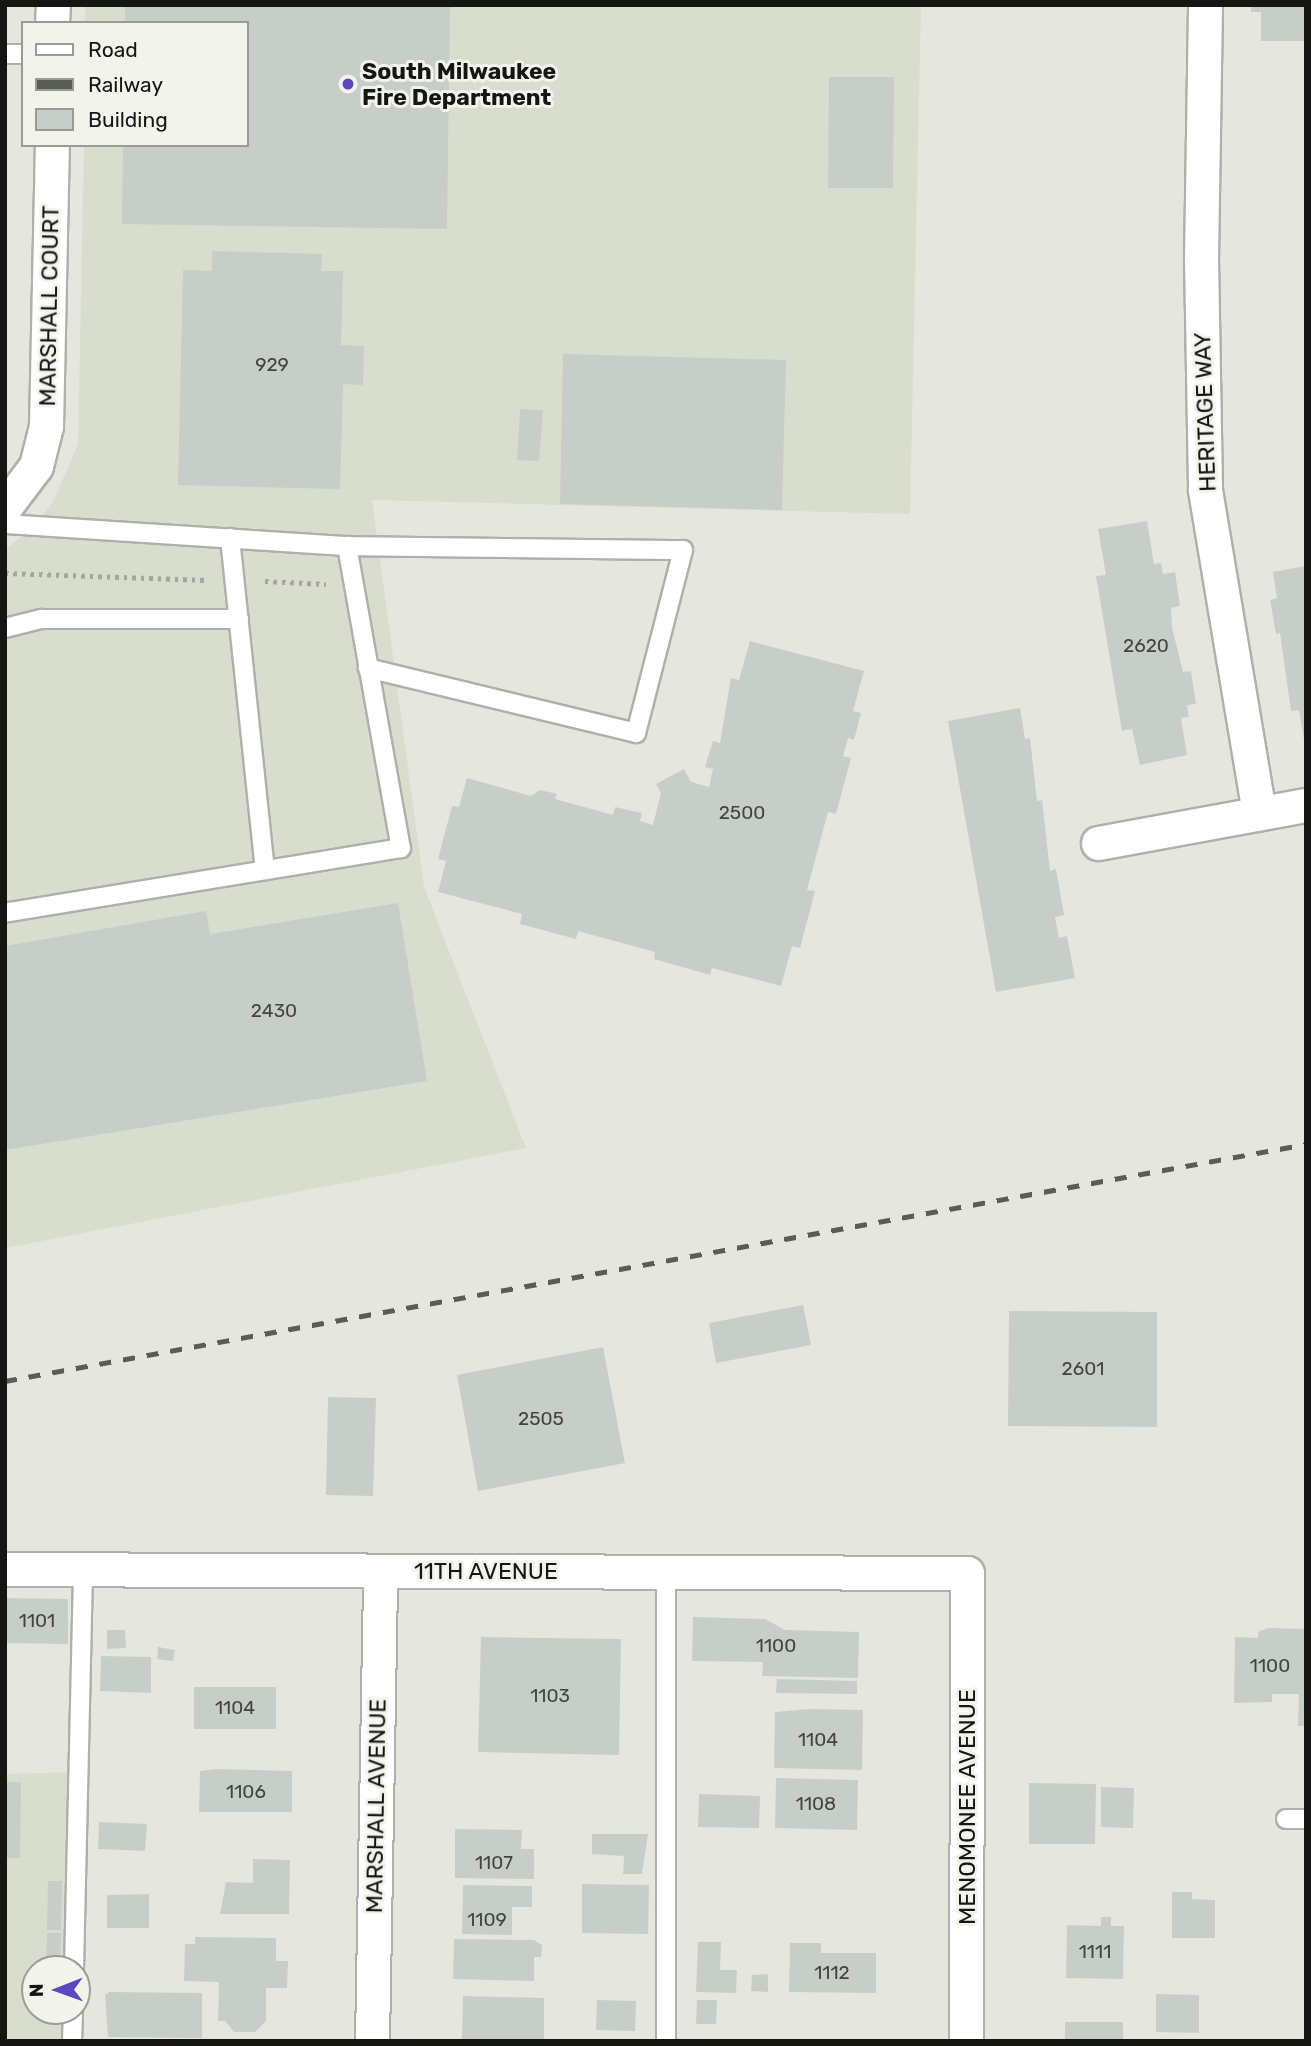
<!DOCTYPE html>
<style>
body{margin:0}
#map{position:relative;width:1311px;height:2046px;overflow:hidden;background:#e5e7df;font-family:Rubik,sans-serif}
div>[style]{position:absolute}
.built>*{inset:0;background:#d8ddce}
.building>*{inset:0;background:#c7cec9}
.path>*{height:4.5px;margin-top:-2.25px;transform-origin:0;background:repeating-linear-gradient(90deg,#a5a6a0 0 3.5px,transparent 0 8.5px)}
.roads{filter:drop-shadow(2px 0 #aeb0a9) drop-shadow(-2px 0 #aeb0a9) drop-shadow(0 2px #aeb0a9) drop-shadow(0 -2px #aeb0a9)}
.lane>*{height:18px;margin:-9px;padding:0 9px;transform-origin:9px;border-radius:9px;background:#fff}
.street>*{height:33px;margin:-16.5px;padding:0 16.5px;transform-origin:16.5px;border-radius:16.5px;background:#fff}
.rail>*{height:5px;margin-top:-2.5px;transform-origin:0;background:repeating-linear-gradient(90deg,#5a5c58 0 12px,transparent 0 24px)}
.dots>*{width:19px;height:19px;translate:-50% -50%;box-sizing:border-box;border:4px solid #f2f4ec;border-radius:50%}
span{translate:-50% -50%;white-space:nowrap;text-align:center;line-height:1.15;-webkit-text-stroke:6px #f2f4ec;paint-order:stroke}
.number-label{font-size:19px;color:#424441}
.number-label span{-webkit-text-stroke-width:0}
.poi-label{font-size:23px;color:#151614;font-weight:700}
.left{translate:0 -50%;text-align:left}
.street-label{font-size:23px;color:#151614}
.frame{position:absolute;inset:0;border:7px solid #151614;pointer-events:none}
.legend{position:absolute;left:21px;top:21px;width:228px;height:126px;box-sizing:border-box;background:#f2f4ec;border:2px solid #9a9b96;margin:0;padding:9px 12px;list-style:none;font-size:21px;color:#151614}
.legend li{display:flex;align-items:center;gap:14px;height:35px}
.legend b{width:35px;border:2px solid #9a9b96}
.north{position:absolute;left:21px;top:1955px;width:70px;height:70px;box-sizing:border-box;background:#f2f4ec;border:2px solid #9a9b96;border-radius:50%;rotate:269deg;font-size:19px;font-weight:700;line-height:28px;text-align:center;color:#151614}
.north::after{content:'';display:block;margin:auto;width:24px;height:32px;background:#5d47bf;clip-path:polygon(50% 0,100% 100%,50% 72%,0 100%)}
</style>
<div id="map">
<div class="built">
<div style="clip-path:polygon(85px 5px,921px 5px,910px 514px,372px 500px,424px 887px,526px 1148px,5px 1248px,5px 550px,36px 524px,53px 502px,78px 444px,84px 145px,247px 145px,247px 23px,85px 23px)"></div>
<div style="clip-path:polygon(79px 1772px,74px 1969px,35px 1969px,35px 2011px,73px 2011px,72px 2041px,5px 2041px,5px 1774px)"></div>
</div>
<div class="building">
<div style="clip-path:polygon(125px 5px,450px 5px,447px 229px,122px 224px,123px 145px,247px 145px,247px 23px,125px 23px)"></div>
<div style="clip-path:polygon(1251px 5px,1306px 5px,1306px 41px,1261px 41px,1261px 12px,1251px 12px)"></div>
<div style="clip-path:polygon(829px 77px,894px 77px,893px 188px,828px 188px)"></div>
<div style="clip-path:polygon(212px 251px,322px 254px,321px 271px,343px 271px,341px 345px,364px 346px,363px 385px,343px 384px,340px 489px,178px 485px,183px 270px,212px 271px)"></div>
<div style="clip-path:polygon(563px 354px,786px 360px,782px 510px,560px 504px)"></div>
<div style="clip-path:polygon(520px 409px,543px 410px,539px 461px,517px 460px)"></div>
<div style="clip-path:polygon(1147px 521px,1154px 564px,1161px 563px,1163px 574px,1175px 572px,1180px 606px,1171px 608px,1172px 627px,1183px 672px,1191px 671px,1196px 704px,1187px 705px,1189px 717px,1181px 718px,1187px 755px,1140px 765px,1132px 729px,1122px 731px,1096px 576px,1106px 575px,1098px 529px)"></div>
<div style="clip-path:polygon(1306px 566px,1306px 740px,1304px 740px,1299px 710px,1291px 711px,1280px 633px,1276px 634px,1270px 600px,1277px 598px,1273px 572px)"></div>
<div style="clip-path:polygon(750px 641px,864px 671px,853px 711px,861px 713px,854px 740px,848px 738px,843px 756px,851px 758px,836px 814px,828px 812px,807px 890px,815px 891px,800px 948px,792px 946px,781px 986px,712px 968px,710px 975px,654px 959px,655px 952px,578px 931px,576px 939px,520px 924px,522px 914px,438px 892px,446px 861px,438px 859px,452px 806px,459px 807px,467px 778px,531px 796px,540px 790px,557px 794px,555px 799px,613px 815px,615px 807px,642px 813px,640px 821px,653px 825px,661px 793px,656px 784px,684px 769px,691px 782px,709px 787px,713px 769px,705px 767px,713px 741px,720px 743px,731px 678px,739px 680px)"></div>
<div style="clip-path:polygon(1020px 708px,1025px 739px,1030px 738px,1037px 801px,1042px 800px,1050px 871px,1056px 869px,1064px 915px,1055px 917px,1059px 938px,1067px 936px,1075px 978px,996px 992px,948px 721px)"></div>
<div style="clip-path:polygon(398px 903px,427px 1081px,5px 1150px,5px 946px,206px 911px,210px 934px)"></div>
<div style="clip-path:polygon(803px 1305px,811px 1345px,716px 1363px,709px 1323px)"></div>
<div style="clip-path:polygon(1009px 1311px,1157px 1312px,1157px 1427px,1008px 1426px)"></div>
<div style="clip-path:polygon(603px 1347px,625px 1463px,478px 1491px,457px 1375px)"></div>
<div style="clip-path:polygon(328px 1397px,376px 1398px,373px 1496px,326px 1495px)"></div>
<div style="clip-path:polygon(5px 1598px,68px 1599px,68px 1644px,5px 1643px)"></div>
<div style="clip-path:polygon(693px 1617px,765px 1619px,785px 1630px,859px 1632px,858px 1678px,762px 1676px,763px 1662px,692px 1661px)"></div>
<div style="clip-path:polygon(1268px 1628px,1306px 1629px,1306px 1726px,1298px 1726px,1299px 1694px,1272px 1694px,1272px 1702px,1234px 1703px,1235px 1637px,1258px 1638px,1258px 1632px)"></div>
<div style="clip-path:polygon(107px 1630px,125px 1630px,126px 1648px,107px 1649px)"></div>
<div style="clip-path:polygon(481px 1637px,621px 1639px,619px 1755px,478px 1752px)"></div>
<div style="clip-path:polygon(158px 1647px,175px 1650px,173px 1661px,157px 1659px)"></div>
<div style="clip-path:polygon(101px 1656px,151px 1657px,151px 1693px,100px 1691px)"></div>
<div style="clip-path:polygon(777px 1679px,857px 1681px,857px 1694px,776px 1693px)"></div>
<div style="clip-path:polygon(194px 1687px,276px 1687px,276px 1729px,194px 1729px)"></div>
<div style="clip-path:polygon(810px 1709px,863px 1710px,862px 1770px,774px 1768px,775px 1712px)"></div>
<div style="clip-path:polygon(217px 1769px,292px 1771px,292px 1812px,199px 1812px,200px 1771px)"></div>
<div style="clip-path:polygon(776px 1778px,858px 1780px,857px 1830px,775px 1828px)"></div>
<div style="clip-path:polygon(5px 1782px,21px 1782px,20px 1858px,5px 1858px)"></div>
<div style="clip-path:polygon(1029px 1783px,1096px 1784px,1095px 1844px,1029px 1844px)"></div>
<div style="clip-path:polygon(1101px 1787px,1134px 1788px,1133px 1828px,1101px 1827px)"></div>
<div style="clip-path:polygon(699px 1794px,760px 1796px,759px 1828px,698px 1827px)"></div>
<div style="clip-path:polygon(99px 1822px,147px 1824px,145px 1851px,98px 1849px)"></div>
<div style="clip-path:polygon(455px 1829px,522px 1830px,521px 1849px,534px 1849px,534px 1879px,455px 1878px)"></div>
<div style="clip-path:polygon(592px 1834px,648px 1834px,642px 1874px,623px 1874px,624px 1856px,592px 1854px)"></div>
<div style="clip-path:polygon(253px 1859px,290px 1860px,289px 1914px,220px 1914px,226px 1882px,253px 1883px)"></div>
<div style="clip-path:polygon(48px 1881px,62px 1881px,61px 1930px,47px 1930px)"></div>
<div style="clip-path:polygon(582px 1884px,649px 1885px,648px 1934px,582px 1933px)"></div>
<div style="clip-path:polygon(463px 1885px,532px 1886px,532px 1907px,512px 1907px,512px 1935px,462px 1934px)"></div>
<div style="clip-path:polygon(1172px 1892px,1192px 1892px,1192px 1899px,1215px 1900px,1215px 1938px,1172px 1938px)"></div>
<div style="clip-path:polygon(149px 1894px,149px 1928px,107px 1928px,107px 1895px)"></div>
<div style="clip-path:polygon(1101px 1917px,1111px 1917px,1111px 1926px,1124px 1926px,1123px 1979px,1066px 1978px,1067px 1925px,1101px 1926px)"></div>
<div style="clip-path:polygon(47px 1933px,61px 1933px,60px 1969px,46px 1969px)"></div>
<div style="clip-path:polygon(195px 1937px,276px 1938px,276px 1961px,288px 1961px,287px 1988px,266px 1988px,266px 2021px,255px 2032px,234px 2032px,225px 2021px,218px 2021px,219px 1982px,184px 1981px,185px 1944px,195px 1944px)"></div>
<div style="clip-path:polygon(454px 1939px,534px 1940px,542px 1945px,541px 1957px,534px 1957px,534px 1981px,453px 1979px)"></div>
<div style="clip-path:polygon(698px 1942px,721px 1942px,720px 1970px,737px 1970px,736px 1993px,696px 1992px)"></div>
<div style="clip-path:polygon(790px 1943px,821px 1943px,821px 1953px,876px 1953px,876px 1993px,789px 1992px)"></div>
<div style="clip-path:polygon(768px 1974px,768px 1992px,751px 1991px,752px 1975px)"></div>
<div style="clip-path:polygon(109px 1992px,202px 1993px,202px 2038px,108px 2037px,105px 1995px)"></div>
<div style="clip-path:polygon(1156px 1994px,1199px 1995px,1199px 2033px,1156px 2032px)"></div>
<div style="clip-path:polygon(463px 1996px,544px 1998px,544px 2041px,462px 2041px)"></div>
<div style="clip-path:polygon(597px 2000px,636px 2001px,635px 2031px,596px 2030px)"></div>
<div style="clip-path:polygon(697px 2000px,717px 2000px,716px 2024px,696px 2024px)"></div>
<div style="clip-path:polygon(45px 2011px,60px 2011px,59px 2015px,45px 2015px)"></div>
<div style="clip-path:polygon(1065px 2022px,1123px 2022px,1123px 2041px,1065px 2041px)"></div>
</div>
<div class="path">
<div style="left:5px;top:573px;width:202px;rotate:2deg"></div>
<div style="left:265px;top:581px;width:61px;rotate:2.8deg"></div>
</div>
<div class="roads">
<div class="lane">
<div style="left:5px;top:54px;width:18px"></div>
<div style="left:5px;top:524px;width:343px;rotate:3.7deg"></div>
<div style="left:347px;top:546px;width:307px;rotate:79.9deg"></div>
<div style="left:401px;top:848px;width:401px;rotate:170.7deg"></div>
<div style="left:230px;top:538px;width:334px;rotate:84deg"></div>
<div style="left:347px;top:546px;width:336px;rotate:0.7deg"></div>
<div style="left:683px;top:550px;width:189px;rotate:104.4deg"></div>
<div style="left:636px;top:733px;width:276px;rotate:-166.4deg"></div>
<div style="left:5px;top:628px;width:38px;rotate:-14deg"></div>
<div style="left:42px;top:619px;width:197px"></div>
<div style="left:1286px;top:1819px;width:20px"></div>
<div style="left:74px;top:1969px;width:399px;rotate:-88.7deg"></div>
<div style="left:72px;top:2041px;width:30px;rotate:-88deg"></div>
<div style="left:666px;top:2041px;width:469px;rotate:-90deg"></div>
</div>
<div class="street">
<div style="left:1205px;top:5px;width:253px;rotate:90.9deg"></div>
<div style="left:1201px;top:258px;width:232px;rotate:89deg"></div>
<div style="left:1205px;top:490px;width:328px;rotate:80.5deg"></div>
<div style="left:52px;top:23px;width:18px;rotate:-87deg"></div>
<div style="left:5px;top:507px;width:51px;rotate:-52.9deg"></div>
<div style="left:36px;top:466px;width:41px;rotate:-76deg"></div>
<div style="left:46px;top:426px;width:281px;rotate:-88.8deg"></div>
<div style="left:1098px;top:843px;width:211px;rotate:-10.4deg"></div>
<div style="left:5px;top:1569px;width:962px;rotate:0.24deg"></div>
<div style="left:967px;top:1573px;width:468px;rotate:90.1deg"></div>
<div style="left:372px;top:2041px;width:470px;rotate:-89deg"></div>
</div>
</div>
<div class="rail">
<div style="left:5px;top:1381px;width:1322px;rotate:-10.32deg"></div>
</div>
<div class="dots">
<div style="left:348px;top:84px;background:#5d47bf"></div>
</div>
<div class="number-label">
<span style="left:272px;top:365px">929</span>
<span style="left:1146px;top:646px">2620</span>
<span style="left:742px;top:813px">2500</span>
<span style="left:274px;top:1011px">2430</span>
<span style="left:1083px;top:1369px">2601</span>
<span style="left:541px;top:1419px">2505</span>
<span style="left:37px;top:1621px">1101</span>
<span style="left:776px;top:1646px">1100</span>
<span style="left:1270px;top:1666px">1100</span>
<span style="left:550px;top:1696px">1103</span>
<span style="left:235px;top:1708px">1104</span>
<span style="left:818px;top:1740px">1104</span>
<span style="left:246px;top:1792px">1106</span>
<span style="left:816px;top:1804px">1108</span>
<span style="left:494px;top:1863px">1107</span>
<span style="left:487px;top:1920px">1109</span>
<span style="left:1095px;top:1952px">1111</span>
<span style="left:832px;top:1973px">1112</span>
</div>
<div class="poi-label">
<span class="left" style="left:362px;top:84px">South Milwaukee<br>Fire Department</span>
</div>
<div class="street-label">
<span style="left:49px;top:306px;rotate:-89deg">MARSHALL COURT</span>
<span style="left:1205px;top:412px;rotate:-92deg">HERITAGE WAY</span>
<span style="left:486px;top:1571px">11TH AVENUE</span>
<span style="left:376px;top:1806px;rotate:-89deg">MARSHALL AVENUE</span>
<span style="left:967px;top:1807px;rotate:-90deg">MENOMONEE AVENUE</span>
</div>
<div class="frame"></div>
<ul class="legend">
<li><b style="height:9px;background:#fff"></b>Road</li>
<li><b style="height:9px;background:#5a5c58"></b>Railway</li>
<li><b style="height:19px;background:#c7cec9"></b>Building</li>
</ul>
<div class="north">N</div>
</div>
